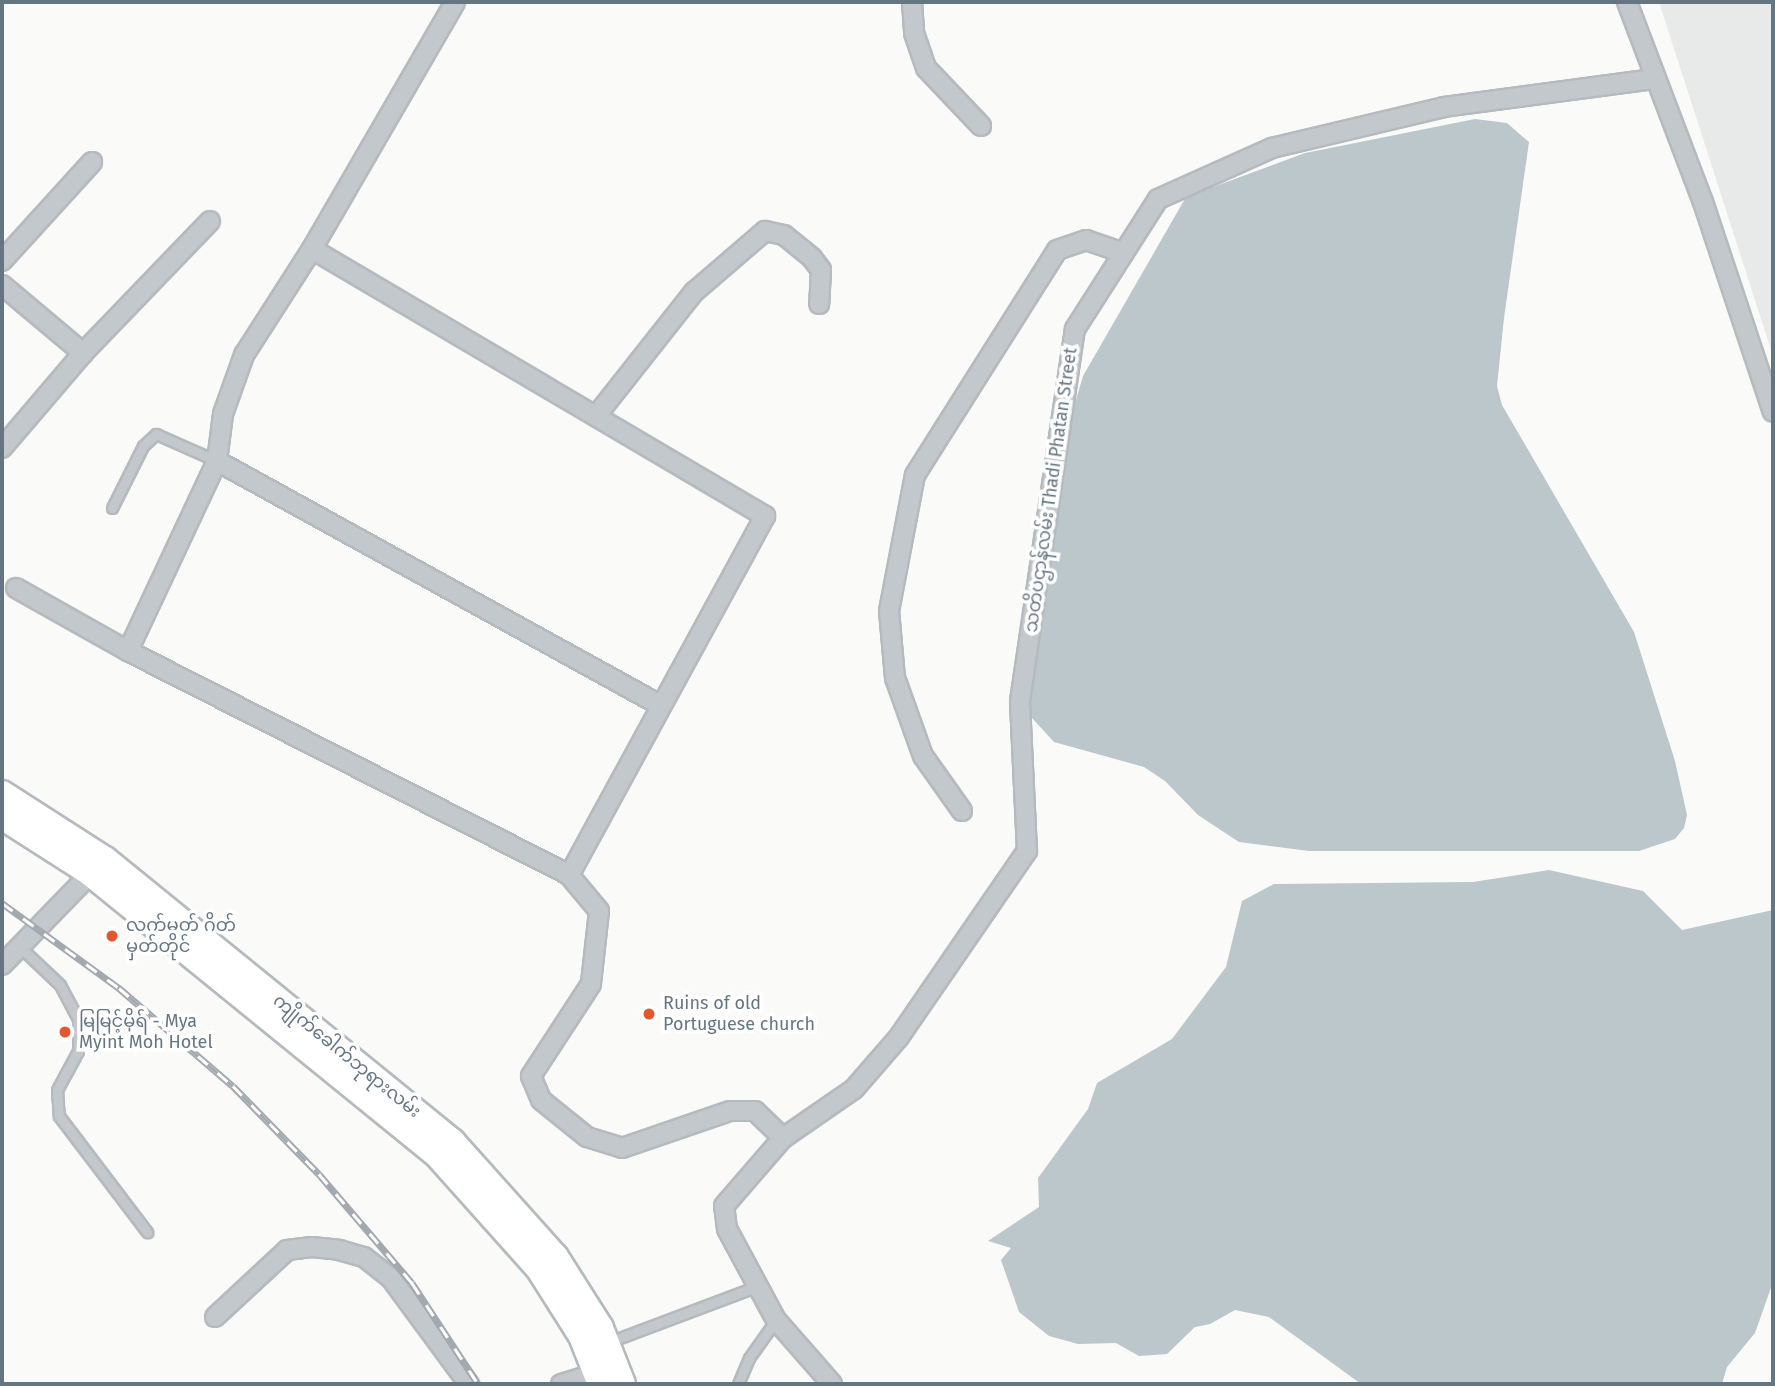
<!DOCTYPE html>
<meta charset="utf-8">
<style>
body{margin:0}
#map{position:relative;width:1775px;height:1386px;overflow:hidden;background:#fafaf8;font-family:"Fira Sans","Noto Sans Myanmar",sans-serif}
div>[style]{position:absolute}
.built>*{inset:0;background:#e8e9e9}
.water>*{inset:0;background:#bbc7cb}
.roads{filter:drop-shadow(2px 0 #b5babe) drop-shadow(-2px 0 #b5babe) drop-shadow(0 2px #b5babe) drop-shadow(0 -2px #b5babe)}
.service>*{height:9px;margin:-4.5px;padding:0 4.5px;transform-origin:4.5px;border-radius:4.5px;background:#c3c8cc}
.minor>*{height:18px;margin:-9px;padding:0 9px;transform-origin:9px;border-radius:9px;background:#c3c8cc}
.primary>*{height:26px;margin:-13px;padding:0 13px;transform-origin:13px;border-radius:13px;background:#fff}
.rail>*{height:7px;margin-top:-3.5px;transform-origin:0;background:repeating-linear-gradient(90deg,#fff 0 13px,#a2aab0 0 26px);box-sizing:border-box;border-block:2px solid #a2aab0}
.dots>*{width:19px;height:19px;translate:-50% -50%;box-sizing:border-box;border:4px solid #fff;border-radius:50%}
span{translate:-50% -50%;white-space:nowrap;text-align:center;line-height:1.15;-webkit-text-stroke:7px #fff;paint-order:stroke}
.street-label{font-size:18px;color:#657683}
.poi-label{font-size:18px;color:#657683}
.left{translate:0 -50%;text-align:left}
.frame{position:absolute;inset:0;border:4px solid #657683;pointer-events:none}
</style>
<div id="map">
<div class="built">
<div style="clip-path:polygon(1659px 2px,1773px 2px,1773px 356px)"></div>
</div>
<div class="water">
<div style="clip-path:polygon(1475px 119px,1507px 123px,1529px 142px,1504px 318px,1497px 386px,1502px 405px,1634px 632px,1675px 761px,1687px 815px,1684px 828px,1675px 839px,1639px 851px,1309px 851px,1239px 842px,1198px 815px,1165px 781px,1144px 767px,1054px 742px,1032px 718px,1027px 695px,1071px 417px,1083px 376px,1186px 197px,1305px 153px)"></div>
<div style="clip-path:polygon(1549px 870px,1643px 891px,1682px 930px,1773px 910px,1773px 1282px,1755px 1333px,1727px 1367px,1722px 1384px,1361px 1384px,1269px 1317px,1235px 1310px,1210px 1324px,1195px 1327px,1167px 1354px,1139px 1356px,1116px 1343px,1078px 1344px,1049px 1336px,1019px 1312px,1001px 1260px,1011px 1248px,988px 1241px,1039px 1207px,1038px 1178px,1088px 1109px,1097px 1083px,1172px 1039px,1226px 967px,1242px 901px,1274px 884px,1473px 882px)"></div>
</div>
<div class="roads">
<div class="service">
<div style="left:112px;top:508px;width:69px;rotate:-63.4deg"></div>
<div style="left:143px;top:446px;width:18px;rotate:-43deg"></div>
<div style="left:156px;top:434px;width:67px;rotate:23.9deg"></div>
<div style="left:20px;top:947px;width:55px;rotate:43.5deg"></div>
<div style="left:60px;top:985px;width:38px;rotate:62deg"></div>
<div style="left:78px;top:1019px;width:32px;rotate:90deg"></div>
<div style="left:78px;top:1051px;width:44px;rotate:118.3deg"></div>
<div style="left:57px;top:1090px;width:26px;rotate:86deg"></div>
<div style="left:59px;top:1116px;width:146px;rotate:52.8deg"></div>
<div style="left:609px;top:1342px;width:159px;rotate:-20.6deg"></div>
<div style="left:738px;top:1384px;width:28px;rotate:-67deg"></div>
<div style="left:749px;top:1358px;width:47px;rotate:-54.6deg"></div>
</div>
<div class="minor">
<div style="left:912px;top:2px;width:31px;rotate:86deg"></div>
<div style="left:914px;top:33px;width:37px;rotate:71deg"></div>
<div style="left:926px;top:68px;width:80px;rotate:46.5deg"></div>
<div style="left:1627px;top:2px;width:214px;rotate:69.2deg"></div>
<div style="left:1703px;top:202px;width:221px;rotate:71.6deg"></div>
<div style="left:312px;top:249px;width:526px;rotate:30.52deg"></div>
<div style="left:765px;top:516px;width:409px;rotate:118.6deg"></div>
<div style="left:2px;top:261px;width:134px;rotate:-47.7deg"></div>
<div style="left:2px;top:285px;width:106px;rotate:40deg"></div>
<div style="left:596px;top:416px;width:158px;rotate:-51.7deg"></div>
<div style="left:694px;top:292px;width:94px;rotate:-40.7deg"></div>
<div style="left:765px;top:231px;width:19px;rotate:12deg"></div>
<div style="left:784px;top:235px;width:36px;rotate:39deg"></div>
<div style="left:812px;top:258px;width:15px;rotate:53deg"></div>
<div style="left:821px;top:270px;width:34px;rotate:93deg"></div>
<div style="left:2px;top:448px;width:125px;rotate:-49.5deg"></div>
<div style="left:83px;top:353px;width:183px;rotate:-46.1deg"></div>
<div style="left:217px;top:461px;width:506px;rotate:28.85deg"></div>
<div style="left:16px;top:588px;width:129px;rotate:29.4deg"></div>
<div style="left:128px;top:651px;width:495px;rotate:26.9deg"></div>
<div style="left:569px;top:875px;width:47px;rotate:50.2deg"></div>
<div style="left:599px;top:911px;width:73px;rotate:96.3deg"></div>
<div style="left:591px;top:984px;width:110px;rotate:123.1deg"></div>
<div style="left:531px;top:1076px;width:26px;rotate:67deg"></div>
<div style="left:541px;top:1100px;width:59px;rotate:38.8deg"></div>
<div style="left:587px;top:1137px;width:37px;rotate:17deg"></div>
<div style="left:622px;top:1148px;width:114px;rotate:-18.9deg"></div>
<div style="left:730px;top:1111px;width:25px"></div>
<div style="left:755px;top:1111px;width:39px;rotate:44deg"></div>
<div style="left:128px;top:651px;width:210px;rotate:-64.9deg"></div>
<div style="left:217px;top:461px;width:47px;rotate:-82.7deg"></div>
<div style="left:223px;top:414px;width:63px;rotate:-70.4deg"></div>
<div style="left:244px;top:355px;width:126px;rotate:-57.3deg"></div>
<div style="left:312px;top:249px;width:285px;rotate:-59.9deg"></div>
<div style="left:962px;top:811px;width:67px;rotate:-125.3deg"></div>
<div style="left:923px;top:756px;width:83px;rotate:-109.7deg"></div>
<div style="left:895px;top:678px;width:67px;rotate:-95.1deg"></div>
<div style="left:889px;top:611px;width:138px;rotate:-79.2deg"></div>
<div style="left:915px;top:475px;width:266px;rotate:-57.7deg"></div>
<div style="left:1057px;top:250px;width:31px;rotate:-19deg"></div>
<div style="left:1086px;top:240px;width:40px;rotate:18.9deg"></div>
<div style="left:2px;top:965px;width:128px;rotate:-45.9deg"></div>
<div style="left:215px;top:1317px;width:98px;rotate:-42.9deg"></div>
<div style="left:287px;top:1250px;width:25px;rotate:-7deg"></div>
<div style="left:312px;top:1247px;width:27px;rotate:6deg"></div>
<div style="left:339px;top:1250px;width:26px;rotate:16deg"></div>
<div style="left:364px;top:1257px;width:33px;rotate:38deg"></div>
<div style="left:390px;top:1277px;width:133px;rotate:53.6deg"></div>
<div style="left:561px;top:1384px;width:37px;rotate:-17deg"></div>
<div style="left:832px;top:1384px;width:85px;rotate:-131.2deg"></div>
<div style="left:776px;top:1320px;width:103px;rotate:-118.3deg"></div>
<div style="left:727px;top:1229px;width:23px;rotate:-97deg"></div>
<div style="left:724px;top:1206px;width:90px;rotate:-49.1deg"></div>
<div style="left:783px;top:1138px;width:86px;rotate:-34.6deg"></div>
<div style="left:854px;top:1089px;width:69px;rotate:-49.1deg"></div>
<div style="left:899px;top:1037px;width:226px;rotate:-55.5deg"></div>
<div style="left:1027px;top:851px;width:150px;rotate:-92.7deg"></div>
<div style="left:1020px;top:701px;width:376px;rotate:-81.6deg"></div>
<div style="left:1075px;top:329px;width:154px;rotate:-57.4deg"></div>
<div style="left:1158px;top:199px;width:125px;rotate:-24.1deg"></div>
<div style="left:1272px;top:148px;width:177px;rotate:-13.4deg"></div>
<div style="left:1444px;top:107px;width:212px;rotate:-7.6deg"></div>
</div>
<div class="primary">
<div style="left:2px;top:794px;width:122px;rotate:32.7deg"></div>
<div style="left:105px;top:860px;width:447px;rotate:39.1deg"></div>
<div style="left:452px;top:1142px;width:154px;rotate:48.2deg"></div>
<div style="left:555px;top:1257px;width:84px;rotate:57.6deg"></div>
<div style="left:600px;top:1328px;width:60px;rotate:68.6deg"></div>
<div style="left:2px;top:816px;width:106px;rotate:32.6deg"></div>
<div style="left:91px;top:873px;width:446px;rotate:39.1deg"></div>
<div style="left:437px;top:1154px;width:153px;rotate:48.2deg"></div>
<div style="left:539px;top:1268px;width:80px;rotate:57.7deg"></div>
<div style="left:582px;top:1336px;width:52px;rotate:68.4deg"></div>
</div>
</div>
<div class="rail">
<div style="left:2px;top:903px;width:145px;rotate:36deg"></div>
<div style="left:119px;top:988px;width:150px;rotate:40.7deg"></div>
<div style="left:233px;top:1086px;width:123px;rotate:45.7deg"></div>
<div style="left:319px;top:1174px;width:143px;rotate:49.5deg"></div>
<div style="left:412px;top:1283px;width:121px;rotate:56.8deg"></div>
</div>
<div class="dots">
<div style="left:112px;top:936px;background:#e4572e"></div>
<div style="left:649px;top:1014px;background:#e4572e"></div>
<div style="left:65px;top:1032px;background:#e4572e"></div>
</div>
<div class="street-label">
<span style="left:1051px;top:490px;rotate:-82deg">သတိပဌာန်လမ်း Thadi Phatan Street</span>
<span style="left:347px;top:1056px;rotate:39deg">ကျိုက်ခေါက်ဘုရားလမ်း</span>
</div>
<div class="poi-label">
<span class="left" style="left:126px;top:936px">လက်မှတ် ဂိတ်<br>မှတ်တိုင်</span>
<span class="left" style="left:663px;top:1014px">Ruins of old<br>Portuguese church</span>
<span class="left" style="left:79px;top:1032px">မြမြင့်မိုရ် - Mya<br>Myint Moh Hotel</span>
</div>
<div class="frame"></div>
</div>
